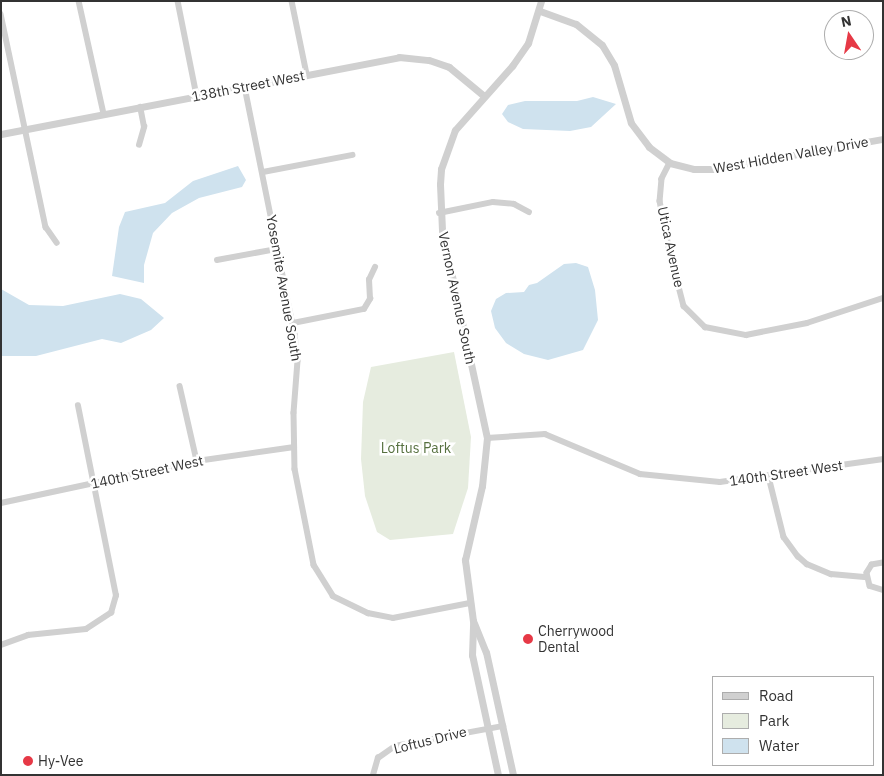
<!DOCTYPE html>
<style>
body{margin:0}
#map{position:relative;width:884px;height:776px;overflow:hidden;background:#fff;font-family:"IBM Plex Sans",sans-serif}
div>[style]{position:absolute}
.green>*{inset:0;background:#e6ecdf}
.water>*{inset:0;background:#cfe2ee}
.minor>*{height:5.5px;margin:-2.75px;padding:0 2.75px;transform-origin:2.75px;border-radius:2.75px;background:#d0d0d0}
.tertiary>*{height:7px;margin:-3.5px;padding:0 3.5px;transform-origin:3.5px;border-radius:3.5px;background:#d0d0d0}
.dots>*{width:14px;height:14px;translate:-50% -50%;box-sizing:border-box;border:2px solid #fff;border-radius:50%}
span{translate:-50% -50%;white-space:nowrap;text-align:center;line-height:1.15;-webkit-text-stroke:5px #fff;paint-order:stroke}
.street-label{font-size:14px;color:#333}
.park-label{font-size:14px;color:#56703f}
.poi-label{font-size:14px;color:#333}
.left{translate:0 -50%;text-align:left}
.frame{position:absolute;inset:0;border:2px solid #333;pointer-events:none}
.legend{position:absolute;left:712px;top:676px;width:162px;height:90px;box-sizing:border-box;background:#fff;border:1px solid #adadad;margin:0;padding:6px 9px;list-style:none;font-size:15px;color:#333}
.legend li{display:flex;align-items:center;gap:10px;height:25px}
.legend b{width:25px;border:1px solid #adadad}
.north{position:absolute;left:824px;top:10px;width:50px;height:50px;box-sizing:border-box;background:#fff;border:1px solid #adadad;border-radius:50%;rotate:348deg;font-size:14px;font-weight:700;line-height:20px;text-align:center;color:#333}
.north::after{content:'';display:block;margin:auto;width:18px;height:22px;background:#e63946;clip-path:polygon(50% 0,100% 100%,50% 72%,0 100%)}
</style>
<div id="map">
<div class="green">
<div style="clip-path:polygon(454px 352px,471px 437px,468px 488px,453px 534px,390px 540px,377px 532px,365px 496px,361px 459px,363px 402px,371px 367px)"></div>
</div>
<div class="water">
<div style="clip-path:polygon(593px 97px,616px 104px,591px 127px,570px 131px,523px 129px,508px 122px,502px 114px,508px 105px,525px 101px,577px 101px)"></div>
<div style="clip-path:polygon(238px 166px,246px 180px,242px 187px,199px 198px,172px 213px,153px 233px,144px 265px,144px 283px,112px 276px,119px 227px,125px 212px,165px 203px,193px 181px)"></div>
<div style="clip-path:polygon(576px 263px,588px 267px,595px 290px,598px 320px,583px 350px,548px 360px,524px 354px,506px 343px,495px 328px,491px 311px,496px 299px,506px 293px,524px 292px,529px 285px,537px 283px,564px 264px)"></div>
<div style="clip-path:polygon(1px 289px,29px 305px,63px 306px,120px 294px,141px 299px,164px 318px,151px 330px,121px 343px,102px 339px,36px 356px,1px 356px)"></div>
</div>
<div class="minor">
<div style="left:79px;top:1px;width:116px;rotate:77.5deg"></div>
<div style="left:178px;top:1px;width:97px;rotate:78.7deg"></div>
<div style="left:292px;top:1px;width:75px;rotate:78.4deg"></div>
<div style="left:1px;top:14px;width:218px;rotate:78.1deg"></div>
<div style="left:46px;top:227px;width:19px;rotate:55deg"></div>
<div style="left:245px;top:87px;width:252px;rotate:78.6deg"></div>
<div style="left:295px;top:334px;width:27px;rotate:84deg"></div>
<div style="left:298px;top:361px;width:52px;rotate:94.4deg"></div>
<div style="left:294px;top:413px;width:56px;rotate:89deg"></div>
<div style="left:295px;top:469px;width:98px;rotate:78.8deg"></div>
<div style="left:314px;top:565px;width:36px;rotate:58deg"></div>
<div style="left:333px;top:596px;width:39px;rotate:26deg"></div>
<div style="left:368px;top:613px;width:25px;rotate:11deg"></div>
<div style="left:393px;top:618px;width:78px;rotate:-11deg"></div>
<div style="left:139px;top:145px;width:19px;rotate:-74deg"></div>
<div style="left:144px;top:127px;width:20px;rotate:-101deg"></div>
<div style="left:670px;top:163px;width:18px;rotate:117deg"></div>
<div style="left:662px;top:179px;width:22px;rotate:95deg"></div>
<div style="left:660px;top:201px;width:52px;rotate:78.9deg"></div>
<div style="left:670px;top:252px;width:56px;rotate:75.5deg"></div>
<div style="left:684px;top:306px;width:30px;rotate:45deg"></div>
<div style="left:705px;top:327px;width:42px;rotate:11deg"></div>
<div style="left:746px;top:335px;width:62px;rotate:-11.1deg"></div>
<div style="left:807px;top:323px;width:80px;rotate:-18.2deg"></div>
<div style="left:263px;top:172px;width:91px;rotate:-10.8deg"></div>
<div style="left:439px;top:213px;width:55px;rotate:-11.5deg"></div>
<div style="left:493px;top:202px;width:21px;rotate:5deg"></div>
<div style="left:514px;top:204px;width:17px;rotate:28deg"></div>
<div style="left:217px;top:260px;width:61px;rotate:-10.4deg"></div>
<div style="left:293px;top:323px;width:72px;rotate:-11.2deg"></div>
<div style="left:364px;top:309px;width:12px;rotate:-59deg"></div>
<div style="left:370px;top:299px;width:19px;rotate:-93deg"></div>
<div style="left:369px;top:280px;width:14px;rotate:-65deg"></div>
<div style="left:180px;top:386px;width:77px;rotate:77.2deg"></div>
<div style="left:487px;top:438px;width:58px;rotate:-3.9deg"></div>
<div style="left:545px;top:434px;width:103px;rotate:22.8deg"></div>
<div style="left:640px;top:474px;width:80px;rotate:5.7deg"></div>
<div style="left:720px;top:482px;width:165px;rotate:-8deg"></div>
<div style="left:769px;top:477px;width:62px;rotate:76deg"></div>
<div style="left:784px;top:537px;width:24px;rotate:54deg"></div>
<div style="left:798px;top:556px;width:12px;rotate:42deg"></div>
<div style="left:807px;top:564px;width:26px;rotate:23deg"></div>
<div style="left:831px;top:574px;width:36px;rotate:5deg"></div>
<div style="left:1px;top:503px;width:200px;rotate:-12.1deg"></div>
<div style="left:197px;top:461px;width:98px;rotate:-8.2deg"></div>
<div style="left:883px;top:563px;width:11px;rotate:170deg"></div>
<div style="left:872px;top:565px;width:9px;rotate:122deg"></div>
<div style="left:867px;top:573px;width:13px;rotate:77deg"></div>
<div style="left:870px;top:586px;width:14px;rotate:17deg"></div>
<div style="left:1px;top:645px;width:29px;rotate:-20deg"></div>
<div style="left:28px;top:635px;width:58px;rotate:-5.9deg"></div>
<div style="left:86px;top:629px;width:30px;rotate:-33deg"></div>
<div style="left:111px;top:613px;width:18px;rotate:-74deg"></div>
<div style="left:116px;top:596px;width:194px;rotate:-101.3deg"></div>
<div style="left:373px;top:775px;width:18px;rotate:-74deg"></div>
<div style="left:378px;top:758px;width:21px;rotate:-35deg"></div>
<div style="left:395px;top:746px;width:110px;rotate:-10.5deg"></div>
</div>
<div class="tertiary">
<div style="left:540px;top:11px;width:38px;rotate:20deg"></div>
<div style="left:576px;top:24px;width:33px;rotate:39deg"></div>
<div style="left:602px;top:45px;width:23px;rotate:59deg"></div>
<div style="left:614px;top:65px;width:60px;rotate:73.7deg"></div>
<div style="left:631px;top:123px;width:30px;rotate:53deg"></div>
<div style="left:649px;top:147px;width:26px;rotate:37deg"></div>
<div style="left:670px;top:163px;width:25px;rotate:14deg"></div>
<div style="left:694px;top:169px;width:20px"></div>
<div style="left:714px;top:169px;width:172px;rotate:-10.1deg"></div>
<div style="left:1px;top:134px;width:405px;rotate:-10.9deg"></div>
<div style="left:399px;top:57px;width:30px;rotate:6deg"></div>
<div style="left:429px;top:60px;width:21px;rotate:19deg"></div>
<div style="left:449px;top:67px;width:45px;rotate:39.6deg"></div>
<div style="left:474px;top:623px;width:31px;rotate:68deg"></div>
<div style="left:486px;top:652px;width:126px;rotate:77.6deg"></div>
<div style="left:498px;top:775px;width:123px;rotate:-102.2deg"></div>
<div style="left:472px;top:655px;width:34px;rotate:-88deg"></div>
<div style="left:473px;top:621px;width:62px;rotate:-97.5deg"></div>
<div style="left:465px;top:560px;width:76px;rotate:-77.1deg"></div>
<div style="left:482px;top:486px;width:48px;rotate:-84.1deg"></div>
<div style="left:487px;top:438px;width:213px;rotate:-102.2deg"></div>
<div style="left:442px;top:230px;width:46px;rotate:-92.5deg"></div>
<div style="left:440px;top:184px;width:15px;rotate:-86deg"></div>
<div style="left:441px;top:169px;width:41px;rotate:-70.3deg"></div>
<div style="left:455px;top:130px;width:86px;rotate:-48.3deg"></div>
<div style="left:512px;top:66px;width:28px;rotate:-55deg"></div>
<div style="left:528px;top:43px;width:44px;rotate:-72.8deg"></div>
</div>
<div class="dots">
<div style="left:528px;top:639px;background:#e63946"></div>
<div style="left:28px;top:761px;background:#e63946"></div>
</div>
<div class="street-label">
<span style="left:248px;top:86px;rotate:-11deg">138th Street West</span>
<span style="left:791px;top:155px;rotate:-10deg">West Hidden Valley Drive</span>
<span style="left:671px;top:247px;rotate:78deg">Utica Avenue</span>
<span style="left:284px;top:288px;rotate:80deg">Yosemite Avenue South</span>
<span style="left:457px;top:298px;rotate:78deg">Vernon Avenue South</span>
<span style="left:147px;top:472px;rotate:-12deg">140th Street West</span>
<span style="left:786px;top:473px;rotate:-8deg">140th Street West</span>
<span style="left:430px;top:740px;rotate:-14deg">Loftus Drive</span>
</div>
<div class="park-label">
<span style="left:416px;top:448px">Loftus Park</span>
</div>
<div class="poi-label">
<span class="left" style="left:538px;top:639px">Cherrywood<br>Dental</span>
<span class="left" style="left:38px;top:761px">Hy-Vee</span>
</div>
<div class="frame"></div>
<ul class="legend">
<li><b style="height:6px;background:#d0d0d0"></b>Road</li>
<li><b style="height:14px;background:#e6ecdf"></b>Park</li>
<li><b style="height:14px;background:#cfe2ee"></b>Water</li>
</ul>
<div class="north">N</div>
</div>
